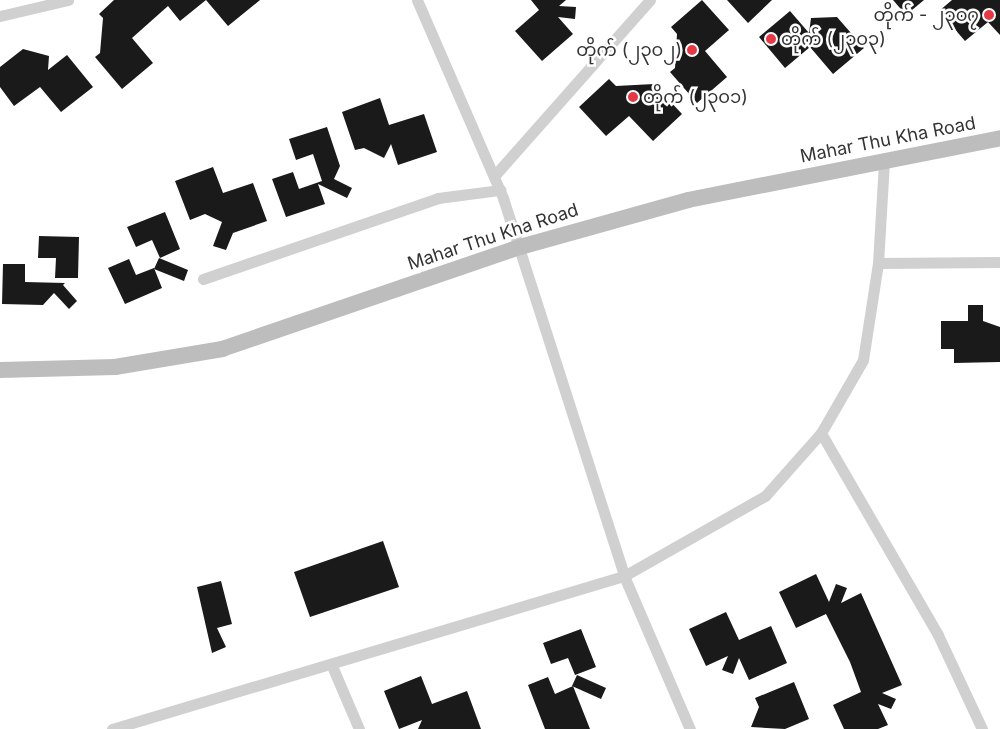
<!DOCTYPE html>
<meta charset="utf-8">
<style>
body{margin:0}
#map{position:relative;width:1000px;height:729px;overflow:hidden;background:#fff;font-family:Inter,"Noto Sans Myanmar",sans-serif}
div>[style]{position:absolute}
.building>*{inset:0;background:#1a1a1a}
.minor>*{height:11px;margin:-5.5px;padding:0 5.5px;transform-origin:5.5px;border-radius:5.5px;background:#d0d0d0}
.secondary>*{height:16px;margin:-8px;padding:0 8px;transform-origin:8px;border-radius:8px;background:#bdbdbd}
.dots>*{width:14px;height:14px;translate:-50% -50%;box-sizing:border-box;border:2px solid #fff;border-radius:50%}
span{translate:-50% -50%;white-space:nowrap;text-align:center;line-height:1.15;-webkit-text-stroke:5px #fff;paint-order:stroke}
.poi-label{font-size:18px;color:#333}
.right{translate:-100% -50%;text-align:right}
.left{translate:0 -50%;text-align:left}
.street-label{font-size:18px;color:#333}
</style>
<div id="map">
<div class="building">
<div style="clip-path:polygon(114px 0,260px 0,228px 26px,206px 0,180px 21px,168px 6px,132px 38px,153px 63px,122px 89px,95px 57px,100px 53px,103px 18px,99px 14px)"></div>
<div style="clip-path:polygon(531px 0,566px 0,559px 6px,576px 7px,575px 19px,558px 17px,573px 34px,542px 61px,515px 31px,539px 10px)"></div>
<div style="clip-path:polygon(702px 0,729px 30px,705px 51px,727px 77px,697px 103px,670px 72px,675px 68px,677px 34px,671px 27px)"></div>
<div style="clip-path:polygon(727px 0,772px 0,748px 23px)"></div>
<div style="clip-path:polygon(893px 0,924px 0,906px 15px)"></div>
<div style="clip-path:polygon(952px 0,1000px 0,1000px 35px,988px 22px,965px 41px,939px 11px)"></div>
<div style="clip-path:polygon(790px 11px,809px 33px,811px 18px,837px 17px,864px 48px,833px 74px,810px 47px,785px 68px,759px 37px)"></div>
<div style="clip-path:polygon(23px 49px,49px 56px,48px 70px,67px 55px,93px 87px,61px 112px,40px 87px,14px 106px,0 87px,0 67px)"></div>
<div style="clip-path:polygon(609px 79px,616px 86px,654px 84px,682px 114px,653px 141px,629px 116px,606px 136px,579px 107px)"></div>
<div style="clip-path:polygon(380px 98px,389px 125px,424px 114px,437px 152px,398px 165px,391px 144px,384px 158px,364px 148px,355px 150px,342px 112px)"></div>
<div style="clip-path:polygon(327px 127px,340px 166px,334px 179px,352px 188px,347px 198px,318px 184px,325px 204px,286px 217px,272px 179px,293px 172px,299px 189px,322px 181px,313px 154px,296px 160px,289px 139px)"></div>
<div style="clip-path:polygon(213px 167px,223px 193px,253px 183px,267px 221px,233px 233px,226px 250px,213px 246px,222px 222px,205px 214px,190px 220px,175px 181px)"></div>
<div style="clip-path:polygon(165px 212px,180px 249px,160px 258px,152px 240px,136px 247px,127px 227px)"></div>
<div style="clip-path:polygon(39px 236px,79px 237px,78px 278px,55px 278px,56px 258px,38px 258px)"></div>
<div style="clip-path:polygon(159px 258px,188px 270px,184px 281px,154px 269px)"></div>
<div style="clip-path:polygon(129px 259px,136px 275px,154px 268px,162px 288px,125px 304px,108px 268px)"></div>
<div style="clip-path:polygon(3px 264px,25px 264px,25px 282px,65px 283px,63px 285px,77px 301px,69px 309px,54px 293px,43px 305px,2px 304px)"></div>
<div style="clip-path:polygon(968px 305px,983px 305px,983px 321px,1000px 327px,1000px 362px,954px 363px,954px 349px,941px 349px,941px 321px,968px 321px)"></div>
<div style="clip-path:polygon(383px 541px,399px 587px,310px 617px,294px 572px)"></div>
<div style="clip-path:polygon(816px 574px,829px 602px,836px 584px,847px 588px,841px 603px,861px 593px,902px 685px,882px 693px,896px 699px,891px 709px,878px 704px,888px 725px,878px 729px,844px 729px,833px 705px,861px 692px,850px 662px,826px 614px,796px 628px,779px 592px)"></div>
<div style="clip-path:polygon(221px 581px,232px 624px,217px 628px,226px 647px,212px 653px,197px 587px)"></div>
<div style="clip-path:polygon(726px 612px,739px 640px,771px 626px,787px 663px,749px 680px,739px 658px,733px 674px,722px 670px,728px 656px,706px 666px,689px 629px)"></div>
<div style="clip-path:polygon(581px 629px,596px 667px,575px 675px,568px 658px,551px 664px,543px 643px)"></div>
<div style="clip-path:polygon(577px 675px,606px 688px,601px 699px,572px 686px)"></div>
<div style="clip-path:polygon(421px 676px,432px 704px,467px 691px,481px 729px,418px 729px,422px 720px,399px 729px,384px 691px)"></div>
<div style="clip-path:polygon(548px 677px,555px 694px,573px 686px,590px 729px,545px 729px,528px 685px)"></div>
<div style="clip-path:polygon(794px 682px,809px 719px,785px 729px,751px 727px,759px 707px,755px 698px)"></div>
</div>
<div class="minor">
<div style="left:417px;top:0;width:216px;rotate:66.5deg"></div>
<div style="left:503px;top:198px;width:397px;rotate:72.2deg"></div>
<div style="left:624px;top:576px;width:167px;rotate:66.7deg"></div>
<div style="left:0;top:16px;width:70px;rotate:-13.2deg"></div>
<div style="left:495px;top:175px;width:234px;rotate:-48.5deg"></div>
<div style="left:878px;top:263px;width:122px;rotate:-0.5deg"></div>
<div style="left:203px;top:279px;width:249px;rotate:-19deg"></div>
<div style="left:438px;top:198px;width:63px;rotate:-7.4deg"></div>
<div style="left:821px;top:433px;width:233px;rotate:59.9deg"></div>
<div style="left:938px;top:635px;width:104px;rotate:64.9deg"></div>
<div style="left:332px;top:666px;width:69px;rotate:66.8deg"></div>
<div style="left:112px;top:729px;width:534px;rotate:-16.64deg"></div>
<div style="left:624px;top:576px;width:162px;rotate:-29.6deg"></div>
<div style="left:765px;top:496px;width:84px;rotate:-48.4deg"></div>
<div style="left:821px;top:433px;width:84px;rotate:-60.1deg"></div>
<div style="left:863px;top:360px;width:98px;rotate:-81.2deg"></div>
<div style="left:878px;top:263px;width:101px;rotate:-86.6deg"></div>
</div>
<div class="secondary">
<div style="left:0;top:370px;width:115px;rotate:-1.5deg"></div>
<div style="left:115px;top:367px;width:109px;rotate:-9.5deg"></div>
<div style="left:222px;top:349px;width:315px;rotate:-18.9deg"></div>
<div style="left:520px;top:247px;width:174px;rotate:-15.6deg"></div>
<div style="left:688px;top:200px;width:318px;rotate:-11.2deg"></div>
</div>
<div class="dots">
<div style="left:989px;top:15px;background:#e63946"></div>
<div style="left:771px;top:39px;background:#e63946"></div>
<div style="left:692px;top:50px;background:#e63946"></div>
<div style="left:633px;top:97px;background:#e63946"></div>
</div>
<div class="poi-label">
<span class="right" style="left:979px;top:15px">တိုက် - ၂၃၀၇</span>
<span class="left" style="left:781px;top:39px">တိုက် (၂၃၀၃)</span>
<span class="right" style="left:682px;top:50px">တိုက် (၂၃၀၂)</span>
<span class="left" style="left:643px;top:97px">တိုက် (၂၃၀၁)</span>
</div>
<div class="street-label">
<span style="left:888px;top:140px;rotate:-11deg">Mahar Thu Kha Road</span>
<span style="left:493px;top:237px;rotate:-18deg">Mahar Thu Kha Road</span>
</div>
</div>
